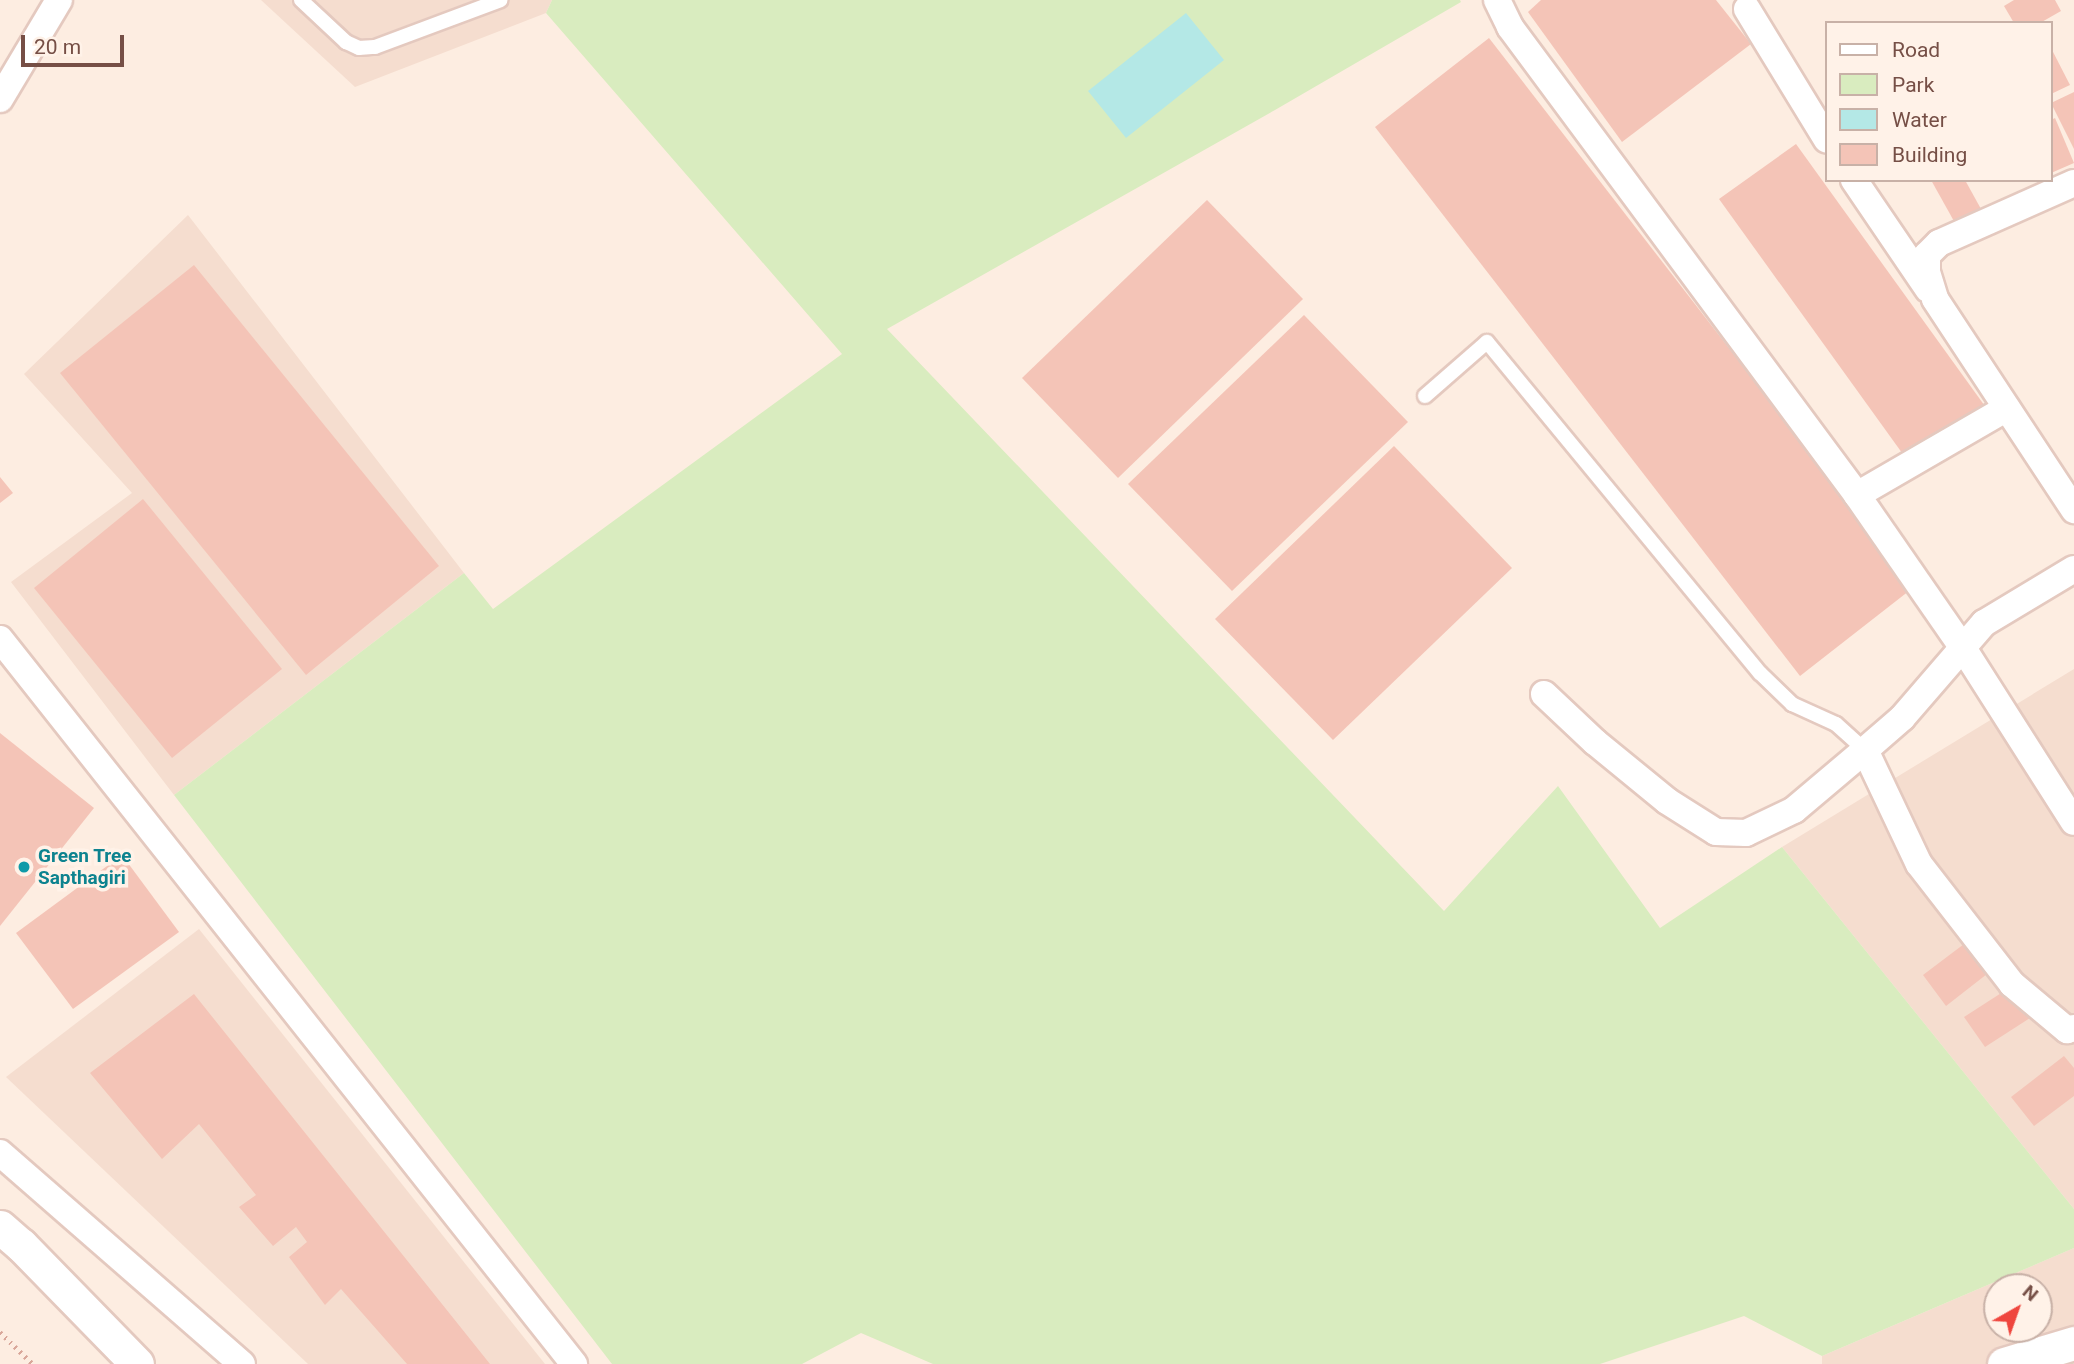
<!DOCTYPE html>
<style>
body{margin:0}
#map{position:relative;width:2074px;height:1364px;overflow:hidden;background:#fdede1;font-family:Roboto,sans-serif}
div>[style]{position:absolute}
.residential>*{inset:0;background:#f5ddcf}
.green>*{inset:0;background:#d9ecbf}
.water>*{inset:0;background:#b4e8e6}
.building>*{inset:0;background:#f4c4b7}
.path>*{height:4.5px;margin-top:-2.25px;transform-origin:0;background:repeating-linear-gradient(90deg,#d9a79a 0 2px,transparent 0 7px)}
.roads{filter:drop-shadow(2px 0 #e4c9bf) drop-shadow(-2px 0 #e4c9bf) drop-shadow(0 2px #e4c9bf) drop-shadow(0 -2px #e4c9bf)}
.service>*{height:14px;margin:-7px;padding:0 7px;transform-origin:7px;border-radius:7px;background:#fff}
.minor>*{height:26px;margin:-13px;padding:0 13px;transform-origin:13px;border-radius:13px;background:#fff}
.tertiary>*{height:33px;margin:-16.5px;padding:0 16.5px;transform-origin:16.5px;border-radius:16.5px;background:#fff}
.dots>*{width:19px;height:19px;translate:-50% -50%;box-sizing:border-box;border:4px solid #fff2e8;border-radius:50%}
span{translate:-50% -50%;white-space:nowrap;text-align:center;line-height:1.15;-webkit-text-stroke:7px #fff2e8;paint-order:stroke}
.culture-label{font-size:19px;color:#0d838f;font-weight:700}
.left{translate:0 -50%;text-align:left}
.legend{position:absolute;left:1825px;top:21px;width:228px;height:161px;box-sizing:border-box;background:#fff2e8;border:2px solid #c8b1a7;margin:0;padding:9px 12px;list-style:none;font-size:21px;color:#764f46}
.legend li{display:flex;align-items:center;gap:14px;height:35px}
.legend b{width:35px;border:2px solid #c8b1a7}
.north{position:absolute;left:1983px;top:1273px;width:70px;height:70px;box-sizing:border-box;background:#fff2e8;border:2px solid #c8b1a7;border-radius:50%;rotate:40deg;font-size:19px;font-weight:700;line-height:28px;text-align:center;color:#764f46}
.north::after{content:'';display:block;margin:auto;width:24px;height:32px;background:#ef463e;clip-path:polygon(50% 0,100% 100%,50% 72%,0 100%)}
.scale{position:absolute;left:21px;top:35px;width:103px;height:32px;box-sizing:border-box;border:4px solid #764f46;border-top:0;padding-left:9px;font-size:21px;line-height:24px;white-space:nowrap;color:#764f46;-webkit-text-stroke:5px #fff2e8;paint-order:stroke}
</style>
<div id="map">
<div class="residential">
<div style="clip-path:polygon(261px 0,552px 0,546px 13px,355px 87px)"></div>
<div style="clip-path:polygon(188px 215px,464px 573px,174px 795px,11px 582px,132px 493px,24px 374px)"></div>
<div style="clip-path:polygon(2074px 669px,2074px 1209px,1782px 847px)"></div>
<div style="clip-path:polygon(199px 929px,545px 1364px,308px 1364px,6px 1077px)"></div>
<div style="clip-path:polygon(evenodd,2074px 1248px,2074px 1364px,1822px 1364px,1822px 1356px,2074px 1248px,1997px 1287px,2039px 1287px,2039px 1329px,1997px 1329px,1997px 1287px)"></div>
</div>
<div class="green">
<div style="clip-path:polygon(552px 0,1460px 0,1461px 2px,1275px 110px,887px 329px,1444px 911px,1558px 786px,1660px 928px,1782px 847px,2074px 1209px,2074px 1248px,1822px 1356px,1744px 1316px,1600px 1364px,933px 1364px,861px 1333px,802px 1364px,612px 1364px,174px 795px,464px 573px,493px 609px,842px 354px,546px 13px)"></div>
</div>
<div class="water">
<div style="clip-path:polygon(1186px 13px,1224px 60px,1126px 138px,1088px 91px)"></div>
</div>
<div class="building">
<div style="clip-path:polygon(1541px 0,1716px 0,1751px 44px,1622px 142px,1528px 12px)"></div>
<div style="clip-path:polygon(2014px 0,2055px 0,2061px 11px,2040px 23px,2014px 23px,2004px 6px)"></div>
<div style="clip-path:polygon(1489px 38px,1914px 587px,1800px 676px,1375px 127px)"></div>
<div style="clip-path:polygon(2051px 48px,2070px 85px,2051px 94px)"></div>
<div style="clip-path:polygon(2074px 92px,2074px 149px,2051px 103px)"></div>
<div style="clip-path:polygon(2055px 118px,2074px 163px,2051px 173px,2051px 120px)"></div>
<div style="clip-path:polygon(1796px 144px,1987px 409px,1910px 464px,1719px 199px)"></div>
<div style="clip-path:polygon(1931px 180px,1965px 180px,1981px 209px,1955px 223px)"></div>
<div style="clip-path:polygon(1207px 200px,1303px 299px,1118px 478px,1022px 378px)"></div>
<div style="clip-path:polygon(194px 265px,439px 566px,306px 675px,60px 373px)"></div>
<div style="clip-path:polygon(1304px 315px,1408px 422px,1232px 591px,1128px 484px)"></div>
<div style="clip-path:polygon(1394px 446px,1512px 568px,1333px 740px,1215px 619px)"></div>
<div style="clip-path:polygon(0 477px,13px 493px,0 503px)"></div>
<div style="clip-path:polygon(143px 499px,282px 669px,172px 758px,34px 588px)"></div>
<div style="clip-path:polygon(0 733px,94px 808px,0 926px)"></div>
<div style="clip-path:polygon(122px 855px,179px 932px,73px 1009px,16px 933px)"></div>
<div style="clip-path:polygon(1964px 944px,1987px 974px,1946px 1006px,1923px 975px)"></div>
<div style="clip-path:polygon(2009px 988px,2030px 1018px,1985px 1047px,1964px 1017px)"></div>
<div style="clip-path:polygon(194px 994px,490px 1364px,407px 1364px,341px 1289px,325px 1305px,289px 1257px,307px 1242px,296px 1227px,273px 1246px,239px 1207px,256px 1195px,199px 1124px,162px 1159px,90px 1073px)"></div>
<div style="clip-path:polygon(2064px 1056px,2074px 1068px,2074px 1096px,2034px 1126px,2011px 1097px)"></div>
</div>
<div class="path">
<div style="left:0;top:1332px;width:46px;rotate:44.1deg"></div>
</div>
<div class="roads">
<div class="service">
<div style="left:301px;top:0;width:62px;rotate:43deg"></div>
<div style="left:346px;top:42px;width:14px;rotate:25deg"></div>
<div style="left:359px;top:48px;width:16px;rotate:-4deg"></div>
<div style="left:375px;top:47px;width:134px;rotate:-20.5deg"></div>
<div style="left:1425px;top:396px;width:82px;rotate:-41.1deg"></div>
<div style="left:1487px;top:342px;width:429px;rotate:50.5deg"></div>
<div style="left:1760px;top:673px;width:45px;rotate:44.1deg"></div>
<div style="left:1792px;top:704px;width:48px;rotate:24.4deg"></div>
<div style="left:1836px;top:724px;width:39px;rotate:42deg"></div>
</div>
<div class="minor">
<div style="left:1497px;top:0;width:30px;rotate:64deg"></div>
<div style="left:1510px;top:27px;width:583px;rotate:53.44deg"></div>
<div style="left:1857px;top:495px;width:186px;rotate:55.3deg"></div>
<div style="left:1963px;top:648px;width:206px;rotate:57.5deg"></div>
<div style="left:1747px;top:9px;width:153px;rotate:58.6deg"></div>
<div style="left:0;top:99px;width:115px;rotate:-59.2deg"></div>
<div style="left:1854px;top:180px;width:132px;rotate:55.8deg"></div>
<div style="left:2074px;top:183px;width:148px;rotate:156deg"></div>
<div style="left:1939px;top:243px;width:17px;rotate:135deg"></div>
<div style="left:1927px;top:255px;width:17px;rotate:90deg"></div>
<div style="left:1927px;top:272px;width:28px;rotate:73deg"></div>
<div style="left:1935px;top:299px;width:253px;rotate:56.6deg"></div>
<div style="left:1857px;top:495px;width:173px;rotate:-30.1deg"></div>
<div style="left:2074px;top:569px;width:105px;rotate:149deg"></div>
<div style="left:1984px;top:623px;width:125px;rotate:130.8deg"></div>
<div style="left:1902px;top:718px;width:49px;rotate:139.1deg"></div>
<div style="left:1865px;top:750px;width:126px;rotate:64.7deg"></div>
<div style="left:1919px;top:864px;width:152px;rotate:52.2deg"></div>
<div style="left:2012px;top:984px;width:72px;rotate:39.9deg"></div>
<div style="left:2067px;top:1030px;width:7px;rotate:-16deg"></div>
<div style="left:0;top:639px;width:925px;rotate:51.63deg"></div>
<div style="left:1544px;top:694px;width:70px;rotate:43.3deg"></div>
<div style="left:1595px;top:742px;width:93px;rotate:39.3deg"></div>
<div style="left:1667px;top:801px;width:58px;rotate:32.3deg"></div>
<div style="left:1716px;top:832px;width:30px;rotate:2deg"></div>
<div style="left:1746px;top:833px;width:53px;rotate:-25.6deg"></div>
<div style="left:1794px;top:810px;width:93px;rotate:-40.2deg"></div>
<div style="left:0;top:1153px;width:321px;rotate:41.1deg"></div>
</div>
<div class="tertiary">
<div style="left:0;top:1227px;width:28px;rotate:41deg"></div>
<div style="left:21px;top:1245px;width:166px;rotate:45.7deg"></div>
<div style="left:2004px;top:1364px;width:73px;rotate:-16.7deg"></div>
</div>
</div>
<div class="dots">
<div style="left:24px;top:867px;background:#0f9aa8"></div>
</div>
<div class="culture-label">
<span class="left" style="left:38px;top:867px">Green Tree<br>Sapthagiri</span>
</div>
<ul class="legend">
<li><b style="height:9px;background:#fff"></b>Road</li>
<li><b style="height:19px;background:#d9ecbf"></b>Park</li>
<li><b style="height:19px;background:#b4e8e6"></b>Water</li>
<li><b style="height:19px;background:#f4c4b7"></b>Building</li>
</ul>
<div class="north">N</div>
<div class="scale">20 m</div>
</div>
